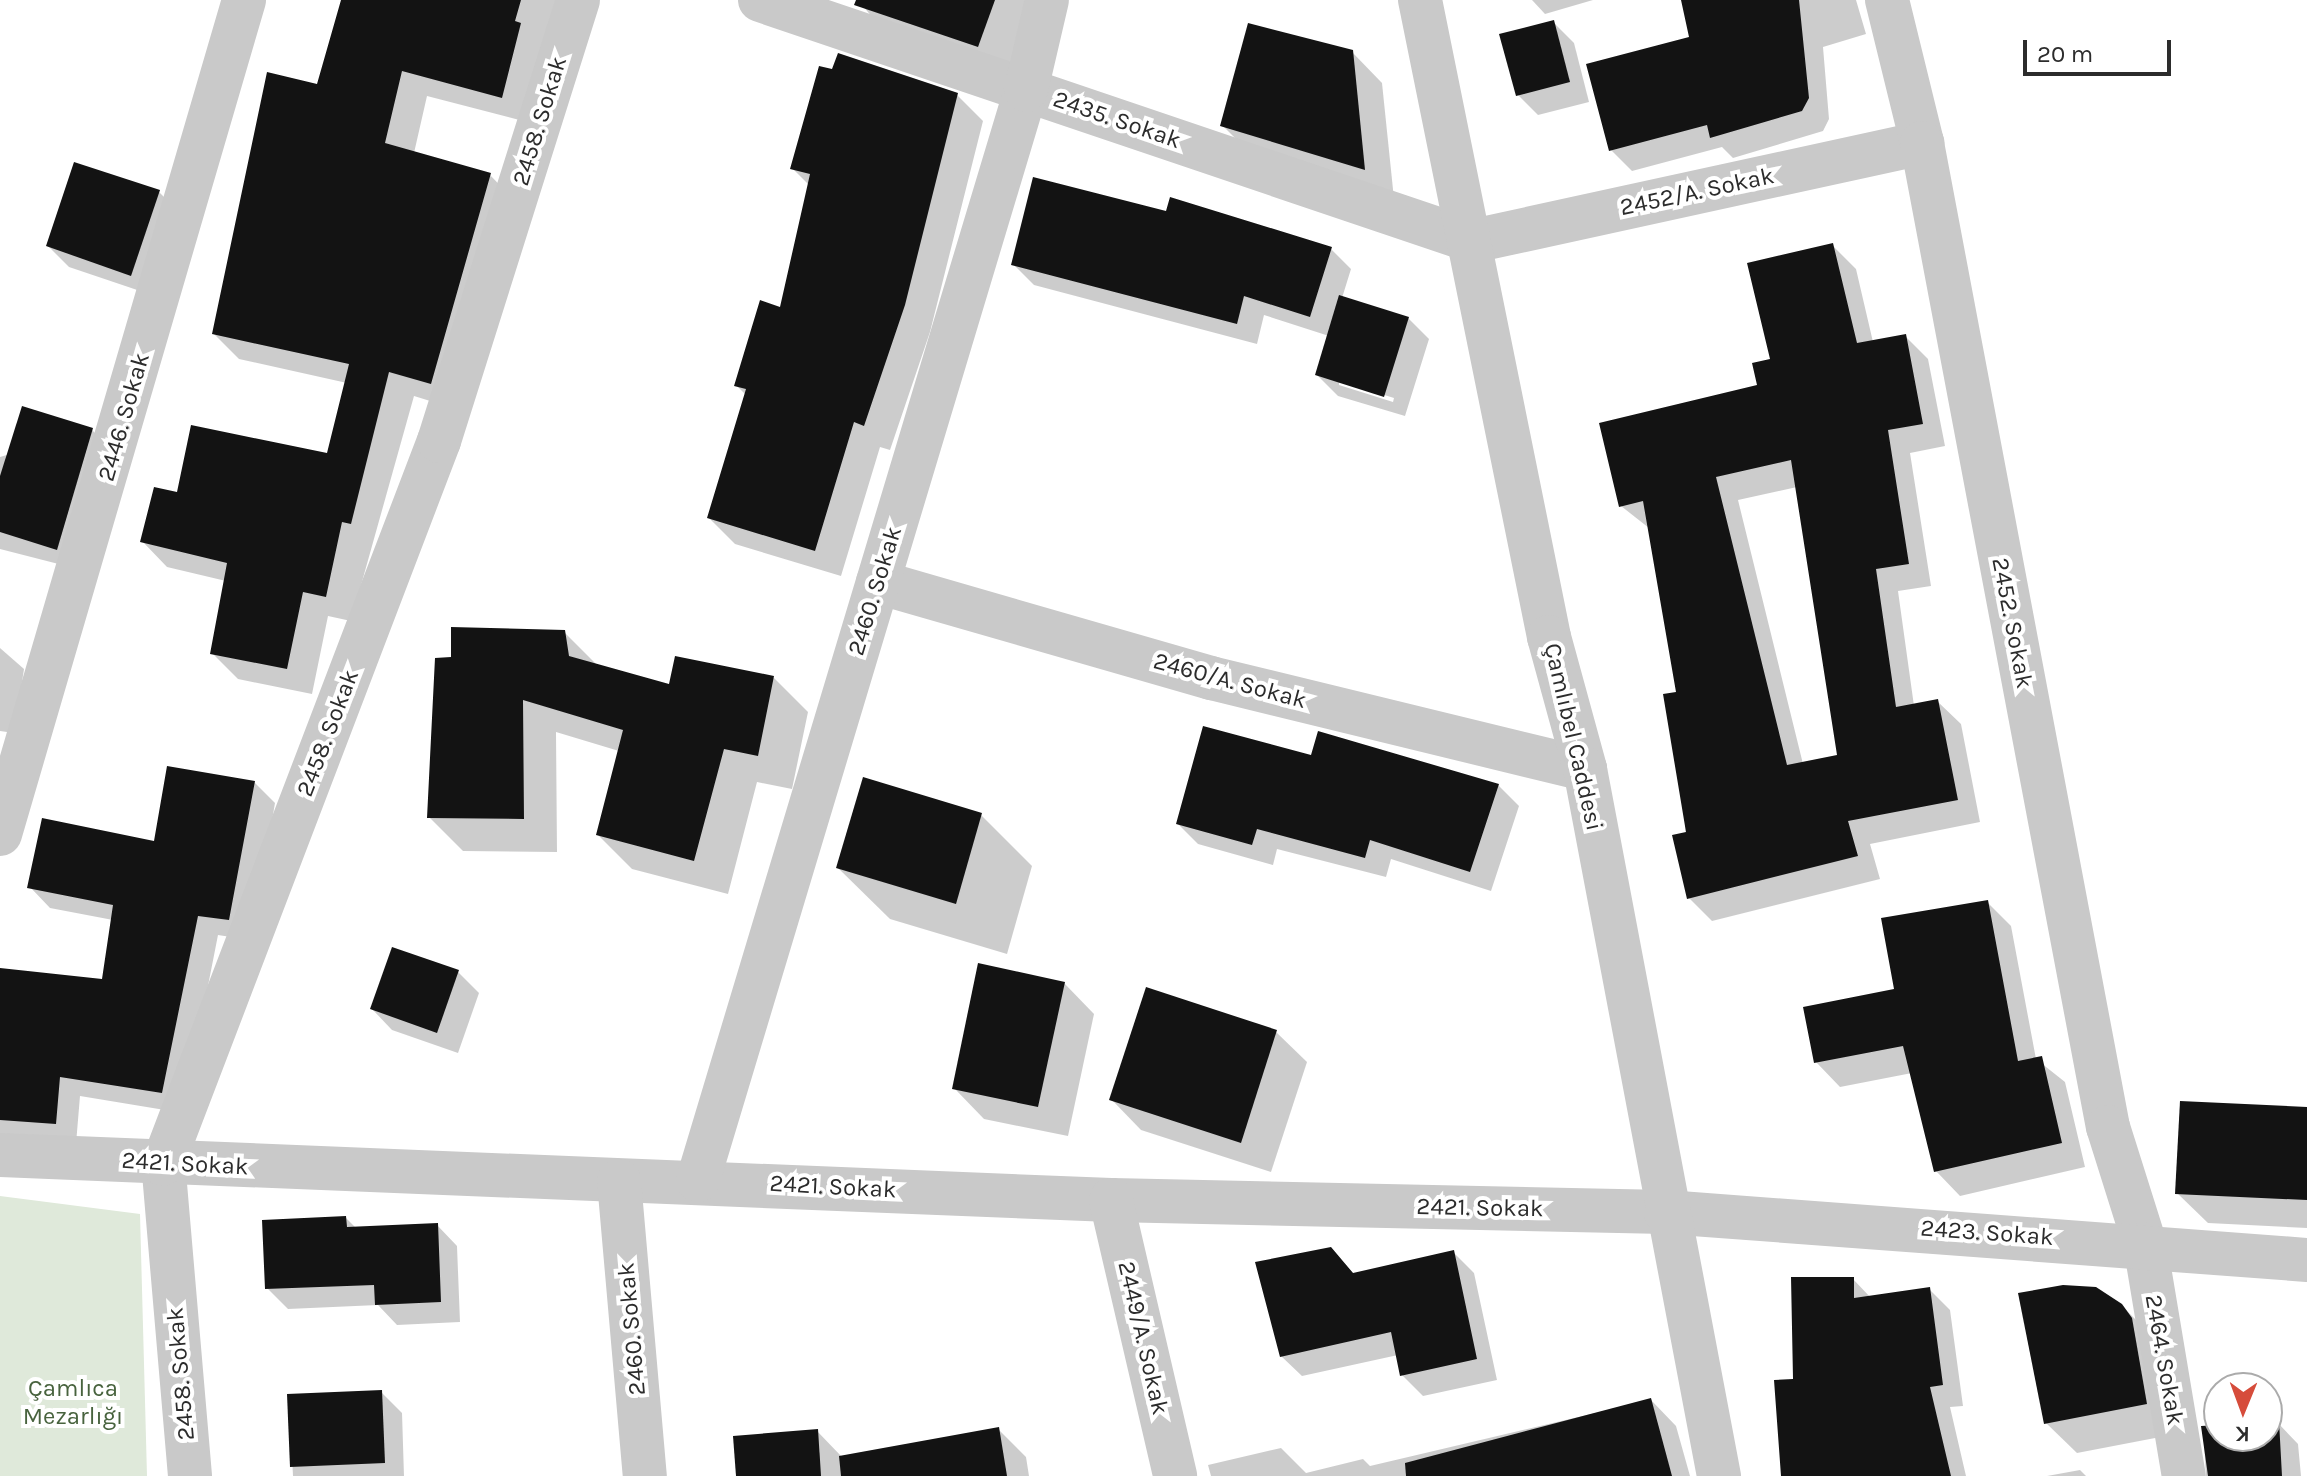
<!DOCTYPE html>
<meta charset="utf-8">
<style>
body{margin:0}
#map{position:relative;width:2307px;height:1476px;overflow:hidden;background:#fff;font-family:Karla,sans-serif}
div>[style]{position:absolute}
.green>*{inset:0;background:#dfe9da}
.shadow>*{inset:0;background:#0003}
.building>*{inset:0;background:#131313}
.minor>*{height:44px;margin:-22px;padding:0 22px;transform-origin:22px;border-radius:22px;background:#c9c9c9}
.tertiary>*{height:44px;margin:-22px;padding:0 22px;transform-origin:22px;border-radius:22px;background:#c9c9c9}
span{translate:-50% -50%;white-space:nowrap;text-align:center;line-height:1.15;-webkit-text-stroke:8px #fff;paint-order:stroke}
.street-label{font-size:24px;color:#2c2c2c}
.park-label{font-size:24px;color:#48633e}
.north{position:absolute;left:2203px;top:1372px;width:80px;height:80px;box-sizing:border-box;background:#fff;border:2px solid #ababab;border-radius:50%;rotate:181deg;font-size:22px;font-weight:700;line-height:32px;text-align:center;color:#2c2c2c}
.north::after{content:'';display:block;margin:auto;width:28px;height:36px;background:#d64c3b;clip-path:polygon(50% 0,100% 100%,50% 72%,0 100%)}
.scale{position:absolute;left:2023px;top:40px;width:148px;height:36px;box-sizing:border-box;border:4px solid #2c2c2c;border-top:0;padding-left:10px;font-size:24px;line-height:28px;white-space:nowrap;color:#2c2c2c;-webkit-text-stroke:6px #fff;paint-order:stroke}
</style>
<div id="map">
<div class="green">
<div style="clip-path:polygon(0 1196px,140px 1214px,147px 1476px,0 1476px)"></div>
</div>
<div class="shadow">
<div style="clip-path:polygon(343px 0,556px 0,527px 122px,427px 96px,414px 153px,490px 175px,515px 201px,456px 409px,414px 396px,351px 621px,328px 616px,312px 694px,238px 679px,212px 653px,226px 581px,167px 567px,142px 541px,179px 495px,329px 455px,347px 383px,239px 359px,214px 334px,318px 86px)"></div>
<div style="clip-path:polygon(858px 0,1036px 0,1008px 76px,887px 35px)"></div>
<div style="clip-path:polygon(1532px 0,1593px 0,1545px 14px)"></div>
<div style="clip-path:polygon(1683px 0,1856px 0,1866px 34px,1823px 47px,1829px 119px,1823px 131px,1733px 158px,1722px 147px,1632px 171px,1611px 150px,1691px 39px)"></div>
<div style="clip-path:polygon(1553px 22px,1574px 43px,1589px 102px,1538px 115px,1518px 95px)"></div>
<div style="clip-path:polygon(1352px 52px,1382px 83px,1394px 199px,1252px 155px,1222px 125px)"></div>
<div style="clip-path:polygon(957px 95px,983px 121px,930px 332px,890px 450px,880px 447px,841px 576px,735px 544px,709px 518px,746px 395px,736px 385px,781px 309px,810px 186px,792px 168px)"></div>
<div style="clip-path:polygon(159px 192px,180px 213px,152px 295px,69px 267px,48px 246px)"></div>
<div style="clip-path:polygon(evenodd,1168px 213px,1331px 249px,1351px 269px,1342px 298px,1408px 318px,1429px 339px,1405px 416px,1338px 396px,1317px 375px,1329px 336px,1264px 315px,1257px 344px,1034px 285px,1013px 264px,1168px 213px,1339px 381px,1394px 398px,1393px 402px,1339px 385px,1339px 381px)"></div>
<div style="clip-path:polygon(evenodd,1833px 246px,1856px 269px,1873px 342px,1905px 336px,1928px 359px,1945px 446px,1910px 453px,1931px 586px,1898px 591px,1914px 706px,1937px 701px,1961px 724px,1980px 822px,1870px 844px,1880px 879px,1712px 921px,1689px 898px,1679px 694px,1649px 528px,1621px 506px,1759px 386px,1833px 246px,1797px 487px,1839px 757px,1803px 764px,1738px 500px,1797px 487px)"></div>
<div style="clip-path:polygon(92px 430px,112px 450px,78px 569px,0 549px,0 457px)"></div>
<div style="clip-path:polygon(564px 632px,598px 666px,670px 687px,774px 678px,808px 712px,792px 789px,757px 782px,728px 894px,632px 869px,598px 835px,619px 751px,556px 732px,557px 852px,463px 851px,429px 817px,453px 658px)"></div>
<div style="clip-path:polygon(0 648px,24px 669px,14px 733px,0 731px)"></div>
<div style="clip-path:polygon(1313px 757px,1498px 785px,1519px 806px,1491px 891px,1391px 859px,1386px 877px,1277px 849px,1273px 865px,1198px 844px,1178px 824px)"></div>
<div style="clip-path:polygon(254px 782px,275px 803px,253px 933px,250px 940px,218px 935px,183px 1113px,80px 1096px,76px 1144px,0 1138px,0 970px,103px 981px,113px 920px,50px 908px,30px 887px,156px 844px)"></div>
<div style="clip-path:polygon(981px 815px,1032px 866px,1007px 954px,890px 919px,838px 868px)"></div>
<div style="clip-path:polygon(1987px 902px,2011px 926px,2036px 1059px,2065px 1082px,2085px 1167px,1960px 1196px,1936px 1171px,1912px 1073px,1840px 1087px,1816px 1062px)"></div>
<div style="clip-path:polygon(393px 950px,458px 972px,479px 993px,458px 1053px,392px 1030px,372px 1009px)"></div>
<div style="clip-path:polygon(1064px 983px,1094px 1014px,1068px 1136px,984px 1119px,954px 1088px)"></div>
<div style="clip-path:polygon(1147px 990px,1276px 1032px,1307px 1062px,1271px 1172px,1141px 1130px,1111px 1099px)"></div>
<div style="clip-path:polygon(2307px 1109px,2307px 1228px,2208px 1223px,2177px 1193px)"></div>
<div style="clip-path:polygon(346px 1218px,356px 1228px,437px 1225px,457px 1246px,460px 1322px,397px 1325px,378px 1305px,288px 1309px,267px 1288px)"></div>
<div style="clip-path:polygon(1331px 1250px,1355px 1275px,1454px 1253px,1474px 1273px,1497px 1380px,1423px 1396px,1402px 1375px,1398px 1355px,1302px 1376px,1281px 1356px)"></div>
<div style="clip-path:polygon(1853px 1279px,1871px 1298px,1929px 1289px,1950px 1310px,1963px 1406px,1950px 1407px,1966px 1476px,1833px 1476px,1795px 1381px)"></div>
<div style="clip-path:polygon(2121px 1305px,2152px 1336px,2176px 1434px,2077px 1453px,2046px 1423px)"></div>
<div style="clip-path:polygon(381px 1392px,402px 1413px,404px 1476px,293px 1476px,289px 1396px)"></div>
<div style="clip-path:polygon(1651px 1400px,1676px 1426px,1690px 1476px,1211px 1476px,1208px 1465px,1281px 1448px,1306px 1473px,1363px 1459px,1370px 1466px)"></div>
<div style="clip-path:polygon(2278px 1423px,2298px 1444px,2301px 1476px,2206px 1476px,2203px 1427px,2219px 1427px,2219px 1436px,2267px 1436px,2267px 1424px)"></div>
<div style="clip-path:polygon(998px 1429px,1026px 1457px,1029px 1476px,738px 1476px,817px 1431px,842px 1457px)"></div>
<div style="clip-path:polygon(2080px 1470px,2086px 1476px,2047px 1476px)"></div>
</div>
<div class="building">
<div style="clip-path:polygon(341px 0,521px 0,515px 21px,521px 23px,502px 98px,402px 71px,385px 143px,491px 173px,431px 384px,389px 372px,351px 524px,342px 522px,326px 597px,303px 592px,287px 669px,210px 654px,227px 563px,140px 542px,154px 487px,177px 492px,191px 425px,327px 453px,349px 364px,212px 334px,267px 72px,317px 84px)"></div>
<div style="clip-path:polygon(856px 0,995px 0,978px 47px,854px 5px)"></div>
<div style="clip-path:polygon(1681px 0,1799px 0,1809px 98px,1802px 111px,1710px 138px,1707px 125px,1609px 151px,1586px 64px,1689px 37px)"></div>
<div style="clip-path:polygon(1554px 20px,1570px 82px,1516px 96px,1499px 34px)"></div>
<div style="clip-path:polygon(1248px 23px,1353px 50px,1365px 170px,1220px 126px)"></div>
<div style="clip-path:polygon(838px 53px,958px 93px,905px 305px,864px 426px,854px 422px,815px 551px,707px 518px,746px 389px,734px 386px,760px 300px,780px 307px,810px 174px,790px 169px,819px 66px,832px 69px)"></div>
<div style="clip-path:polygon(74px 162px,160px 190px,131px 276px,46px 246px)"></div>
<div style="clip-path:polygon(1033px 177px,1166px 211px,1170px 197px,1332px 247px,1310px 317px,1244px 296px,1237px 324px,1011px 265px)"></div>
<div style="clip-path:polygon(evenodd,1833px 243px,1857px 343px,1906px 334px,1923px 424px,1888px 430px,1909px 564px,1876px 569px,1896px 707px,1938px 699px,1958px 800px,1848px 821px,1858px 856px,1687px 899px,1672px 835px,1686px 832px,1663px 694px,1676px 692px,1643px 501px,1619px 507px,1599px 423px,1757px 385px,1752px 363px,1770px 359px,1747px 263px,1833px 243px,1791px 460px,1837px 755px,1787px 765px,1716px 477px,1791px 460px)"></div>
<div style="clip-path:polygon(1339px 295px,1409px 317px,1384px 397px,1315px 375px)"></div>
<div style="clip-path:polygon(22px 406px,93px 428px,57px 550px,0 532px,0 476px)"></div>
<div style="clip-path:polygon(451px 627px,565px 630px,569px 656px,669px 684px,675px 656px,774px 676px,758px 756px,724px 749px,694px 861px,596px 835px,623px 730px,523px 700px,524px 819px,427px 818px,435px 658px,451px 657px)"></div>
<div style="clip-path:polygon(1203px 726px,1311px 755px,1318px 731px,1499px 784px,1470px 872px,1370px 840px,1365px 858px,1257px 829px,1252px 845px,1176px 824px)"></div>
<div style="clip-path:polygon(167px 766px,255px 781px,229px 920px,198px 916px,162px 1093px,60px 1077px,56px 1124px,0 1120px,0 968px,102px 979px,113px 905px,27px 888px,42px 818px,154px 841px)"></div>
<div style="clip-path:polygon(863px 777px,982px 813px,956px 904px,836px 868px)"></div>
<div style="clip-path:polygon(1988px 900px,2018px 1061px,2042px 1056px,2062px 1143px,1934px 1172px,1903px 1046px,1814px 1063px,1803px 1007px,1894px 989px,1881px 918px)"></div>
<div style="clip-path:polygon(392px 947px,459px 970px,437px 1033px,370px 1009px)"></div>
<div style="clip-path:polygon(978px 963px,1065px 982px,1038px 1107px,952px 1089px)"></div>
<div style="clip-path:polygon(1146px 987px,1277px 1030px,1241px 1143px,1109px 1100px)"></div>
<div style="clip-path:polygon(2180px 1101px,2307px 1107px,2307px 1200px,2175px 1194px)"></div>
<div style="clip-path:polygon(346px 1216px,347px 1227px,438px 1223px,441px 1302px,375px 1305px,374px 1285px,265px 1289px,262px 1220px)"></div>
<div style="clip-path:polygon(1331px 1247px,1353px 1273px,1454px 1250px,1477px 1359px,1400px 1376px,1391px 1332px,1280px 1357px,1255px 1262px)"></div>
<div style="clip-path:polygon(1791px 1277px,1854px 1277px,1854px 1298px,1930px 1287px,1943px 1385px,1930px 1387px,1951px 1476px,1781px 1476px,1774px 1380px,1793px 1379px)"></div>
<div style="clip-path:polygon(2063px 1285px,2096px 1287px,2122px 1304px,2132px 1318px,2147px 1404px,2044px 1424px,2018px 1293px)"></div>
<div style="clip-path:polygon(382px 1390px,385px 1463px,290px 1467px,287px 1394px)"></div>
<div style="clip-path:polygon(1651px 1398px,1672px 1476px,1406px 1476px,1405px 1463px)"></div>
<div style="clip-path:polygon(2279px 1421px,2282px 1476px,2208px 1476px,2201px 1426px,2219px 1425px,2219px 1436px,2267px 1436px,2267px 1422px)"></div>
<div style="clip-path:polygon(999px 1427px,1007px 1476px,841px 1476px,839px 1456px)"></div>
<div style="clip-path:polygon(818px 1429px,821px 1476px,736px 1476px,733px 1436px)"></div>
</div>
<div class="minor">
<div style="left:760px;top:0;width:753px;rotate:18.68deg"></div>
<div style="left:1473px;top:241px;width:460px;rotate:-12.3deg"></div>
<div style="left:1887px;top:0;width:147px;rotate:76.2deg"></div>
<div style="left:1922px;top:143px;width:1001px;rotate:79.3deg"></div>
<div style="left:2108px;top:1127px;width:123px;rotate:72.5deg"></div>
<div style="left:2145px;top:1244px;width:235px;rotate:80.5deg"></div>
<div style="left:878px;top:582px;width:347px;rotate:16.1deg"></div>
<div style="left:1211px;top:678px;width:385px;rotate:13.7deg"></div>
<div style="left:0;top:834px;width:869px;rotate:-73.69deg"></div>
<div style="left:0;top:1155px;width:1112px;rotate:2.32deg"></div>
<div style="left:1111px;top:1200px;width:555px;rotate:1.24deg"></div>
<div style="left:1666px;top:1212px;width:643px;rotate:4.28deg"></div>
<div style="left:698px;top:1180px;width:1138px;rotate:-73.25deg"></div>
<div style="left:1026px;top:90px;width:92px;rotate:-76.9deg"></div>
<div style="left:619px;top:1181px;width:296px;rotate:85deg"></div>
<div style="left:1111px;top:1200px;width:283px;rotate:76.9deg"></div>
<div style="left:190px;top:1476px;width:313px;rotate:-94.9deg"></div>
<div style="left:163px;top:1164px;width:774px;rotate:-69.11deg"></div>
<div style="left:439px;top:441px;width:462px;rotate:-72.5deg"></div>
</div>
<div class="tertiary">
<div style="left:1420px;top:0;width:650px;rotate:78.55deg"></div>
<div style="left:1549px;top:637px;width:137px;rotate:74.7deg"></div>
<div style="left:1585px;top:769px;width:720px;rotate:79.27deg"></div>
</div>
<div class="street-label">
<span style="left:1117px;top:120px;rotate:19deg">2435. Sokak</span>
<span style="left:540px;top:121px;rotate:-73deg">2458. Sokak</span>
<span style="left:1697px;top:192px;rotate:-12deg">2452/A. Sokak</span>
<span style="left:124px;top:417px;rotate:-74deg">2446. Sokak</span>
<span style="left:875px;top:591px;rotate:-73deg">2460. Sokak</span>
<span style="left:2012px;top:623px;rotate:79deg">2452. Sokak</span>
<span style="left:1230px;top:681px;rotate:15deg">2460/A. Sokak</span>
<span style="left:328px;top:733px;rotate:-69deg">2458. Sokak</span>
<span style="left:1573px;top:737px;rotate:77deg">Çamlıbel Caddesi</span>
<span style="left:185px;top:1164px;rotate:3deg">2421. Sokak</span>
<span style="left:833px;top:1187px;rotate:3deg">2421. Sokak</span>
<span style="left:1480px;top:1208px;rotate:1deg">2421. Sokak</span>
<span style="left:1987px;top:1233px;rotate:4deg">2423. Sokak</span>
<span style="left:632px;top:1329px;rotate:-95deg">2460. Sokak</span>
<span style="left:1143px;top:1338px;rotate:77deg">2449/A. Sokak</span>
<span style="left:2164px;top:1360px;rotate:80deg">2464. Sokak</span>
<span style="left:181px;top:1374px;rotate:-95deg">2458. Sokak</span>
</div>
<div class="park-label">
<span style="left:73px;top:1403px">Çamlıca<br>Mezarlığı</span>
</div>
<div class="north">K</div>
<div class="scale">20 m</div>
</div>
